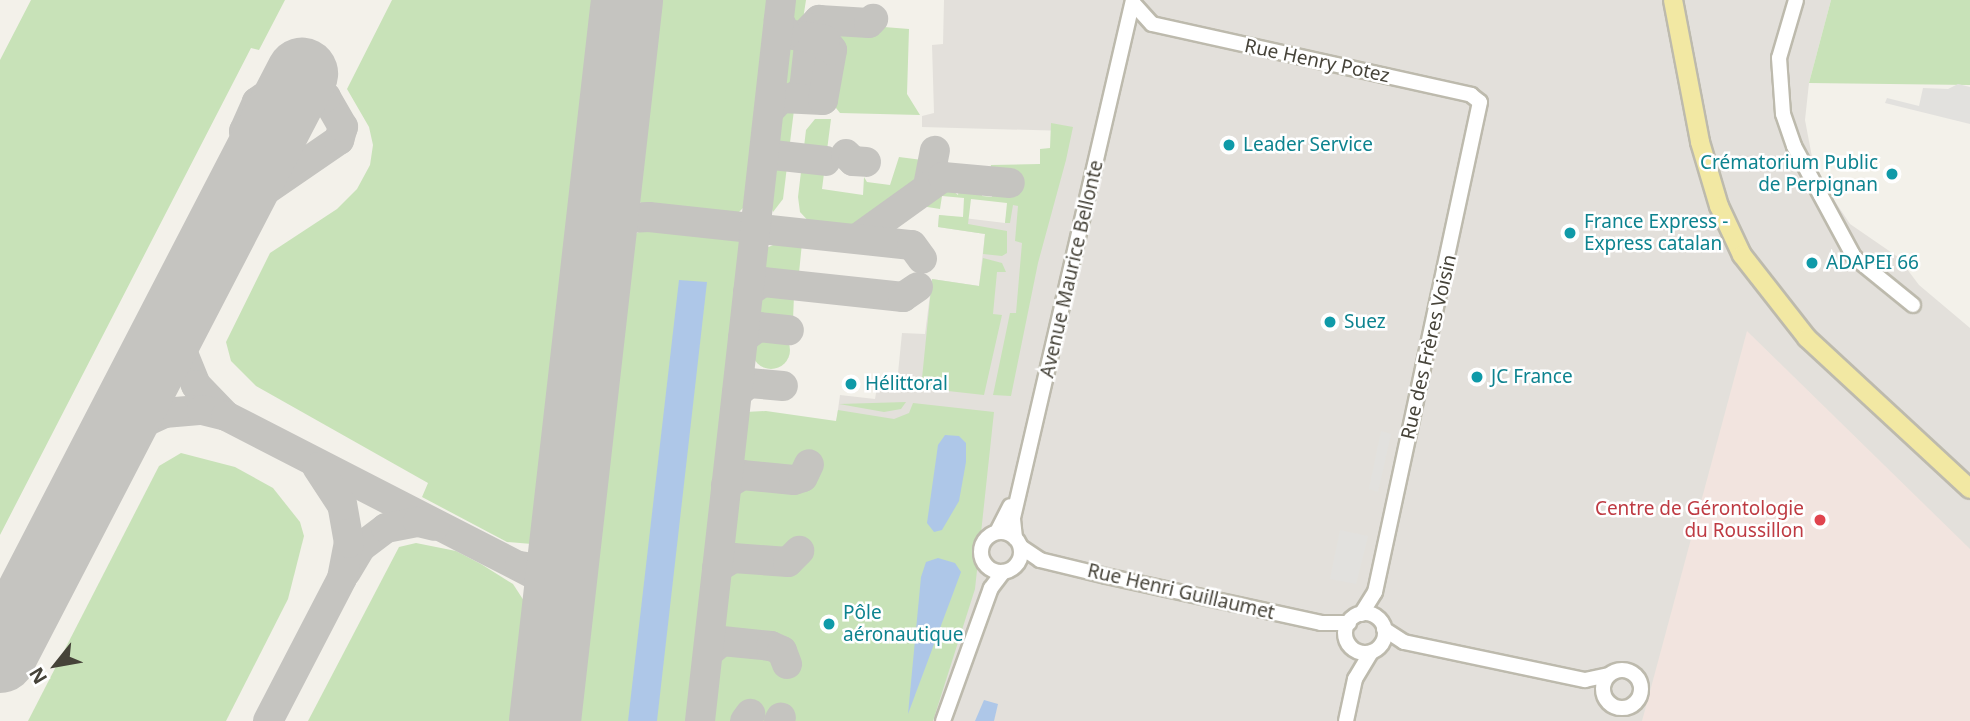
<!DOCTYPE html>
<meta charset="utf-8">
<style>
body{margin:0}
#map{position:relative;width:1970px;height:721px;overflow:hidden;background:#f3f1ea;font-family:"Noto Sans",sans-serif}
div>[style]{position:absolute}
.industrial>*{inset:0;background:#e3e0db}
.medical>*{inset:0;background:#f2e4df}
.green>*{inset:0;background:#c8e2b8}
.round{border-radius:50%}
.parking>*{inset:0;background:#e2e1de}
.water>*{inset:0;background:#aec7e8}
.taxiway>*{height:30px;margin:-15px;padding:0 15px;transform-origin:15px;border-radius:15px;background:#c5c4c0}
.runway>*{height:72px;margin:-36px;padding:0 36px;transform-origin:36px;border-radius:36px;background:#c5c4c0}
.roads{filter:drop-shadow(2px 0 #bdbaad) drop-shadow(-2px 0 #bdbaad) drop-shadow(0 2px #bdbaad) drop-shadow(0 -2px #bdbaad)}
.minor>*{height:14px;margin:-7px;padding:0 7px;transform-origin:7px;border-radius:7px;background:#fff}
.minor>.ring{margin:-7px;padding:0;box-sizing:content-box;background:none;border:14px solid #fff;border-radius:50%}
.major>*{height:18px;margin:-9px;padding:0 9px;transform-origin:9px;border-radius:9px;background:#f2e8a3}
.dots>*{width:19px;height:19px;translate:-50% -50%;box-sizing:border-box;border:4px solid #fff;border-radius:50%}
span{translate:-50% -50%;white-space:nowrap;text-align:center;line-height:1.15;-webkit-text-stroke:5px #fff;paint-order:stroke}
.street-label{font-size:19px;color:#464339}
.culture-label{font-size:19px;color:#0d838f}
.left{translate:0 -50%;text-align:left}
.right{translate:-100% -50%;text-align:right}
.health-label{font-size:19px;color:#be3a42}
.north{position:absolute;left:21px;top:630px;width:70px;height:70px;-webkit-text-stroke:5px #fff;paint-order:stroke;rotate:239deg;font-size:19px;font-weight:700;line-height:28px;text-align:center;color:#464339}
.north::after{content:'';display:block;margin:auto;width:24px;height:32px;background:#464339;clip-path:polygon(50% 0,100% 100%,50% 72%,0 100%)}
</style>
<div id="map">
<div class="industrial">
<div style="clip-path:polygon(944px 0,1831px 0,1809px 83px,1805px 120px,1812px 157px,1828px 191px,1850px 224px,1898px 257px,1919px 285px,1970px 328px,1970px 721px,857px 721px,829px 475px,840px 395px,875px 399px,878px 381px,897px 383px,902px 333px,925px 334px,932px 279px,979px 286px,985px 234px,938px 227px,939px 215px,1005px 223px,1008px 203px,1067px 131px,922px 127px,922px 116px,934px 113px,932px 45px,943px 44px)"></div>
</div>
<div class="medical">
<div style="clip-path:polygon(1747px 331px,1970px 549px,1970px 721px,1642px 721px)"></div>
</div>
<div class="green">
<div style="clip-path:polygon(31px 0,285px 0,259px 50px,251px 48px,0 535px,0 60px)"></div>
<div style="clip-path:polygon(392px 0,611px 0,554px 516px,542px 537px,532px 544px,507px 542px,422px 497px,428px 483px,256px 386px,231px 361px,226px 342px,270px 253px,337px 209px,357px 189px,370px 165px,373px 145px,369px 127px,347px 89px)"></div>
<div style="clip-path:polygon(643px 0,773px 0,750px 201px,735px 216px,651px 209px,635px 199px,627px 185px,624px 172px)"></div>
<div style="clip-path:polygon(790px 0,806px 0,802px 26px,789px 25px)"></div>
<div style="clip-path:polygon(1831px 0,1970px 0,1970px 85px,1809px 83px)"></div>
<div style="clip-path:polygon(884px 27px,909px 29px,907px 94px,920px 115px,840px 113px,832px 103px,841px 31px,879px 34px)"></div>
<div style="clip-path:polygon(797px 44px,801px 52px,796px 86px,789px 90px,781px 83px,784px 49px)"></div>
<div style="clip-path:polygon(815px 47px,824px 56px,820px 89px,813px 92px)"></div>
<div style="clip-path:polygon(782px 105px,794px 110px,783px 199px,773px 212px,767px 196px)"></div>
<div style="clip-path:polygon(815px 119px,831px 119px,822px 189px,863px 195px,864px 177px,867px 182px,890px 185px,899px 157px,930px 161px,928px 173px,860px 231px,813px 226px,800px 212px,798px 197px,806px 130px)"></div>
<div style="clip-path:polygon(1051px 123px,1073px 127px,1066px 160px,1038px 263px,1011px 396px,993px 395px,1010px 313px,1016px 313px,1022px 243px,1015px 241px,1018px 206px,1013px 205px,1010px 223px,1005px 223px,1007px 203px,971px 199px,968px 224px,1007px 231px,1007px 253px,1002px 256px,983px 254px,985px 234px,938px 227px,939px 215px,963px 217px,964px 198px,942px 196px,940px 209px,921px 206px,881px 233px,944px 184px,958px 195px,959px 187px,983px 189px,982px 196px,992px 197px,991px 187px,1009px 188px,1009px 180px,989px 178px,991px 165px,1040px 164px,1040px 149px,1050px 148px)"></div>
<div style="clip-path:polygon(651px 226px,726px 233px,740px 242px,745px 256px,691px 721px,562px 721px,614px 263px,625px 239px)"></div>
<div style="clip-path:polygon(789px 238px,802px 243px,799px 273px,792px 277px,761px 272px,764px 249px)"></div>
<div style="clip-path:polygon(983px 258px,1002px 263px,1006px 272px,997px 272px,993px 314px,1002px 315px,984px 395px,921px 388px,932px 279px,979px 286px)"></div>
<div style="clip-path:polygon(761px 290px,794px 295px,793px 320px,757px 317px,757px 294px)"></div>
<div class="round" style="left:752px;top:331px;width:38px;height:38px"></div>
<div style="clip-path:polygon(906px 402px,901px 409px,884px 412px,839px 404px)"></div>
<div style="clip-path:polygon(913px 403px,994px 412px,975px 589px,933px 721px,707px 721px,745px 412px,766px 411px,836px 421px,838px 410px,894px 419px,909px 413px)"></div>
<div style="clip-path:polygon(181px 453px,235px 467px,273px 488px,300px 522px,304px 536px,288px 599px,226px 721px,28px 721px,159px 466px)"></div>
<div style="clip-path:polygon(416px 543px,456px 551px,481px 564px,513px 584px,526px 604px,538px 641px,529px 721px,308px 721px,399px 547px)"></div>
</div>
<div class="parking">
<div style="clip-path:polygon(1958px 84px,1970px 87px,1970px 124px,1885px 103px,1887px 98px,1919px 106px,1923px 88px,1948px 89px)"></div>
<div style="clip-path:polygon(1381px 431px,1391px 434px,1378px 492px,1369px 489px)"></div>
<div style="clip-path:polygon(1340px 530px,1368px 536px,1356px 584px,1330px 579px)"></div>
</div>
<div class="water">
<div style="clip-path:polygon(679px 280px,707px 282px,657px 721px,628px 721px)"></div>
<div style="clip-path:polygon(945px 435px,959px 436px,966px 443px,966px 462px,959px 501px,942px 530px,934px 532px,927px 523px,938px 445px)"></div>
<div style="clip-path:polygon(938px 558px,955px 563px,961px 572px,908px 714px,921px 577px,926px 562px)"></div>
<div style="clip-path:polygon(984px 700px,998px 704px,994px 721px,975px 721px)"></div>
</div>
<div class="taxiway">
<div style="left:802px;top:38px;width:25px;rotate:-47deg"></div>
<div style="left:819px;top:20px;width:50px;rotate:3.4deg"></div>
<div style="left:869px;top:23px;width:6px;rotate:-45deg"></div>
<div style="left:793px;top:98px;width:14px;rotate:-36deg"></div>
<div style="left:804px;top:90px;width:62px;rotate:-83.6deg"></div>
<div style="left:769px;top:111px;width:18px;rotate:-47deg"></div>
<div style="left:781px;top:98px;width:42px;rotate:2.7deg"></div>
<div style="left:823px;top:100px;width:51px;rotate:-79.8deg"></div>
<div style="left:832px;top:50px;width:12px;rotate:-125deg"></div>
<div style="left:825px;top:40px;width:39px;rotate:-171deg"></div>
<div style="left:786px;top:34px;width:16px;rotate:-117deg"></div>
<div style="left:764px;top:154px;width:62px;rotate:6.4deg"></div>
<div style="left:846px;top:154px;width:10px;rotate:45deg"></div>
<div style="left:853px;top:161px;width:13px;rotate:4deg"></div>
<div style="left:928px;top:186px;width:36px;rotate:-79deg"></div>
<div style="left:224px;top:219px;width:140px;rotate:-34.5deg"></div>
<div style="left:339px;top:140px;width:14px;rotate:-73deg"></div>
<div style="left:343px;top:127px;width:34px;rotate:-120deg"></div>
<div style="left:326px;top:97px;width:32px;rotate:-158deg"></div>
<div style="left:296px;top:85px;width:23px;rotate:167deg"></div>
<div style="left:274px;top:90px;width:21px;rotate:145deg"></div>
<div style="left:257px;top:102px;width:32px;rotate:114deg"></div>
<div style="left:244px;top:131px;width:32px;rotate:79deg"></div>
<div style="left:250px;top:162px;width:23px;rotate:103deg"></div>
<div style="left:858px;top:238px;width:105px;rotate:-35.7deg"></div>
<div style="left:943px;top:177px;width:67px;rotate:5.1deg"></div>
<div style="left:597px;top:266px;width:43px;rotate:-69.4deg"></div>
<div style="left:612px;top:226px;width:18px;rotate:-27deg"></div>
<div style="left:628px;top:218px;width:21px;rotate:-3deg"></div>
<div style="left:649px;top:217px;width:264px;rotate:6.1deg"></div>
<div style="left:912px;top:245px;width:17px;rotate:54deg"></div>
<div style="left:189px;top:292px;width:29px;rotate:104deg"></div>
<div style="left:182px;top:320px;width:33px;rotate:88deg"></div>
<div style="left:183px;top:353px;width:35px;rotate:68deg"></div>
<div style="left:196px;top:385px;width:43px;rotate:45.9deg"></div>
<div style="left:748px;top:292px;width:18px;rotate:-34deg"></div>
<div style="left:763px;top:282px;width:141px;rotate:6.1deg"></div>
<div style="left:903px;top:297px;width:18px;rotate:-34deg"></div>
<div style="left:743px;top:338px;width:19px;rotate:-36deg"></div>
<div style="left:758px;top:327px;width:31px;rotate:6deg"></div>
<div style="left:737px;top:393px;width:16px;rotate:-40deg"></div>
<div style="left:749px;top:383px;width:34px;rotate:5deg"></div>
<div style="left:104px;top:455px;width:35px;rotate:-46deg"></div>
<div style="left:128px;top:430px;width:40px;rotate:-25deg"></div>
<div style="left:164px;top:413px;width:38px;rotate:-5deg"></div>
<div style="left:202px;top:410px;width:25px;rotate:14deg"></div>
<div style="left:226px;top:416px;width:354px;rotate:27.2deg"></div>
<div style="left:541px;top:578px;width:27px;rotate:54deg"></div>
<div style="left:557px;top:600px;width:23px;rotate:92deg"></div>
<div style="left:726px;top:485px;width:19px;rotate:-32deg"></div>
<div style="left:742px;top:475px;width:52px;rotate:5.5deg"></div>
<div style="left:794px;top:480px;width:9px;rotate:-18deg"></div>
<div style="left:803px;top:477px;width:14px;rotate:-65deg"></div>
<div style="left:520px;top:566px;width:31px;rotate:9deg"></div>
<div style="left:551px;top:571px;width:15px;rotate:-48deg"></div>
<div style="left:561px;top:560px;width:17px;rotate:-77deg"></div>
<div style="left:717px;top:568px;width:19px;rotate:-32deg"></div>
<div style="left:733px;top:558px;width:55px;rotate:4.2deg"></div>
<div style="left:788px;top:562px;width:16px;rotate:-45deg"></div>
<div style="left:346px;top:572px;width:29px;rotate:-59deg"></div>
<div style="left:361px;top:547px;width:31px;rotate:-37deg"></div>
<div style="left:386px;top:528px;width:33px;rotate:-11deg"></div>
<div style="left:418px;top:522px;width:17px;rotate:13deg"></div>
<div style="left:708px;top:653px;width:18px;rotate:-41deg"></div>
<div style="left:722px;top:641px;width:49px;rotate:5.8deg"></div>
<div style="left:771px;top:646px;width:12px;rotate:24deg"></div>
<div style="left:782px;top:651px;width:14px;rotate:69deg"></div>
<div style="left:268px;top:721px;width:161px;rotate:-62.6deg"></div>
<div style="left:342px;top:578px;width:36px;rotate:-79deg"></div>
<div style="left:349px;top:543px;width:39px;rotate:-100deg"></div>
<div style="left:342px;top:505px;width:45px;rotate:-123.3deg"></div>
<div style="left:700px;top:721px;width:726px;rotate:-83.59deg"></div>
<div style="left:745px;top:721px;width:9px;rotate:-54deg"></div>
<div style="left:779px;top:721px;width:4px;rotate:-63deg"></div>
</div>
<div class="runway">
<div style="left:0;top:657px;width:657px;rotate:-62.62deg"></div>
<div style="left:545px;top:721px;width:726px;rotate:-83.51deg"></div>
</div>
<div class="roads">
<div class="minor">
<div style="left:1796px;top:0;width:60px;rotate:106.3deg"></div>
<div style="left:1779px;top:58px;width:56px;rotate:85.9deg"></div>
<div style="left:1783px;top:114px;width:34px;rotate:71deg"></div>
<div style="left:1794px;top:146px;width:126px;rotate:61.6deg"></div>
<div style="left:1854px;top:257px;width:76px;rotate:39.1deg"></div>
<div style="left:1133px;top:3px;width:28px;rotate:48deg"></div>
<div style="left:1152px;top:24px;width:327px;rotate:12.5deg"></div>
<div style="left:1471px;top:95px;width:11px;rotate:38deg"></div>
<div style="left:1480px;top:102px;width:501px;rotate:102.09deg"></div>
<div style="left:1375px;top:592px;width:26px;rotate:122deg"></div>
<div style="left:997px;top:532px;width:29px;rotate:-63deg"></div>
<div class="ring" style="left:981px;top:532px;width:26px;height:26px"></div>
<div style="left:1015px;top:538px;width:20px;rotate:-96deg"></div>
<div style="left:1013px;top:518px;width:532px;rotate:-76.96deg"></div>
<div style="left:1021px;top:547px;width:23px;rotate:34deg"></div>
<div style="left:1040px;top:560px;width:68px;rotate:13.6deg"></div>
<div style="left:1106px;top:576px;width:220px;rotate:12.3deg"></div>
<div style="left:1321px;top:623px;width:28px"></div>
<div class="ring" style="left:1345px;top:613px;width:26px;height:26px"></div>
<div style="left:1384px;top:629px;width:24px;rotate:33deg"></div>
<div style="left:1404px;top:642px;width:185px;rotate:11.9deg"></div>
<div style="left:1585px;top:680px;width:24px;rotate:-12deg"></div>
<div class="ring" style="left:1603px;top:670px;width:24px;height:24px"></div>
<div style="left:943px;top:721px;width:141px;rotate:-70.2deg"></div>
<div style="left:991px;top:588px;width:20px;rotate:-53deg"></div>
<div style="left:1346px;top:721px;width:43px;rotate:-77.9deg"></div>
<div style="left:1355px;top:679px;width:31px;rotate:-59deg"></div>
</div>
<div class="major">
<div style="left:1673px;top:0;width:145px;rotate:79.2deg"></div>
<div style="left:1700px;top:142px;width:67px;rotate:73.5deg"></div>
<div style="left:1719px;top:206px;width:54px;rotate:64.9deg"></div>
<div style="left:1742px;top:255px;width:105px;rotate:51.9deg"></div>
<div style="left:1807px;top:338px;width:222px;rotate:42.8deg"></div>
</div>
</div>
<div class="dots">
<div style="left:1229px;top:145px;background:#0f9aa8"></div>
<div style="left:1892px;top:174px;background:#0f9aa8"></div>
<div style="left:1570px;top:233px;background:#0f9aa8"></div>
<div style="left:1812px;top:263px;background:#0f9aa8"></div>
<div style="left:1330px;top:322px;background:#0f9aa8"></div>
<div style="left:1477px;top:377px;background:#0f9aa8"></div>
<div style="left:851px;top:384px;background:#0f9aa8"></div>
<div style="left:1820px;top:520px;background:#e0444e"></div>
<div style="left:829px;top:624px;background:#0f9aa8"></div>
</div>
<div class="street-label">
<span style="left:1317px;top:61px;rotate:12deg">Rue Henry Potez</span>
<span style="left:1072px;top:269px;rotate:-77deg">Avenue Maurice Bellonte</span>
<span style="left:1429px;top:347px;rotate:-77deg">Rue des Frères Voisin</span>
<span style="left:1181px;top:592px;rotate:13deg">Rue Henri Guillaumet</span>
</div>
<div class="culture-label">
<span class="left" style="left:1243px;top:145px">Leader Service</span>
<span class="right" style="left:1878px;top:174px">Crématorium Public<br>de Perpignan</span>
<span class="left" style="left:1584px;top:233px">France Express -<br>Express catalan</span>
<span class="left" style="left:1826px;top:263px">ADAPEI 66</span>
<span class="left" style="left:1344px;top:322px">Suez</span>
<span class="left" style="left:1491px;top:377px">JC France</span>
<span class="left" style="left:865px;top:384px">Hélittoral</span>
<span class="left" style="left:843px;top:624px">Pôle<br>aéronautique</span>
</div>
<div class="health-label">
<span class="right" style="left:1804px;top:520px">Centre de Gérontologie<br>du Roussillon</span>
</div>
<div class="north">N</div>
</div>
